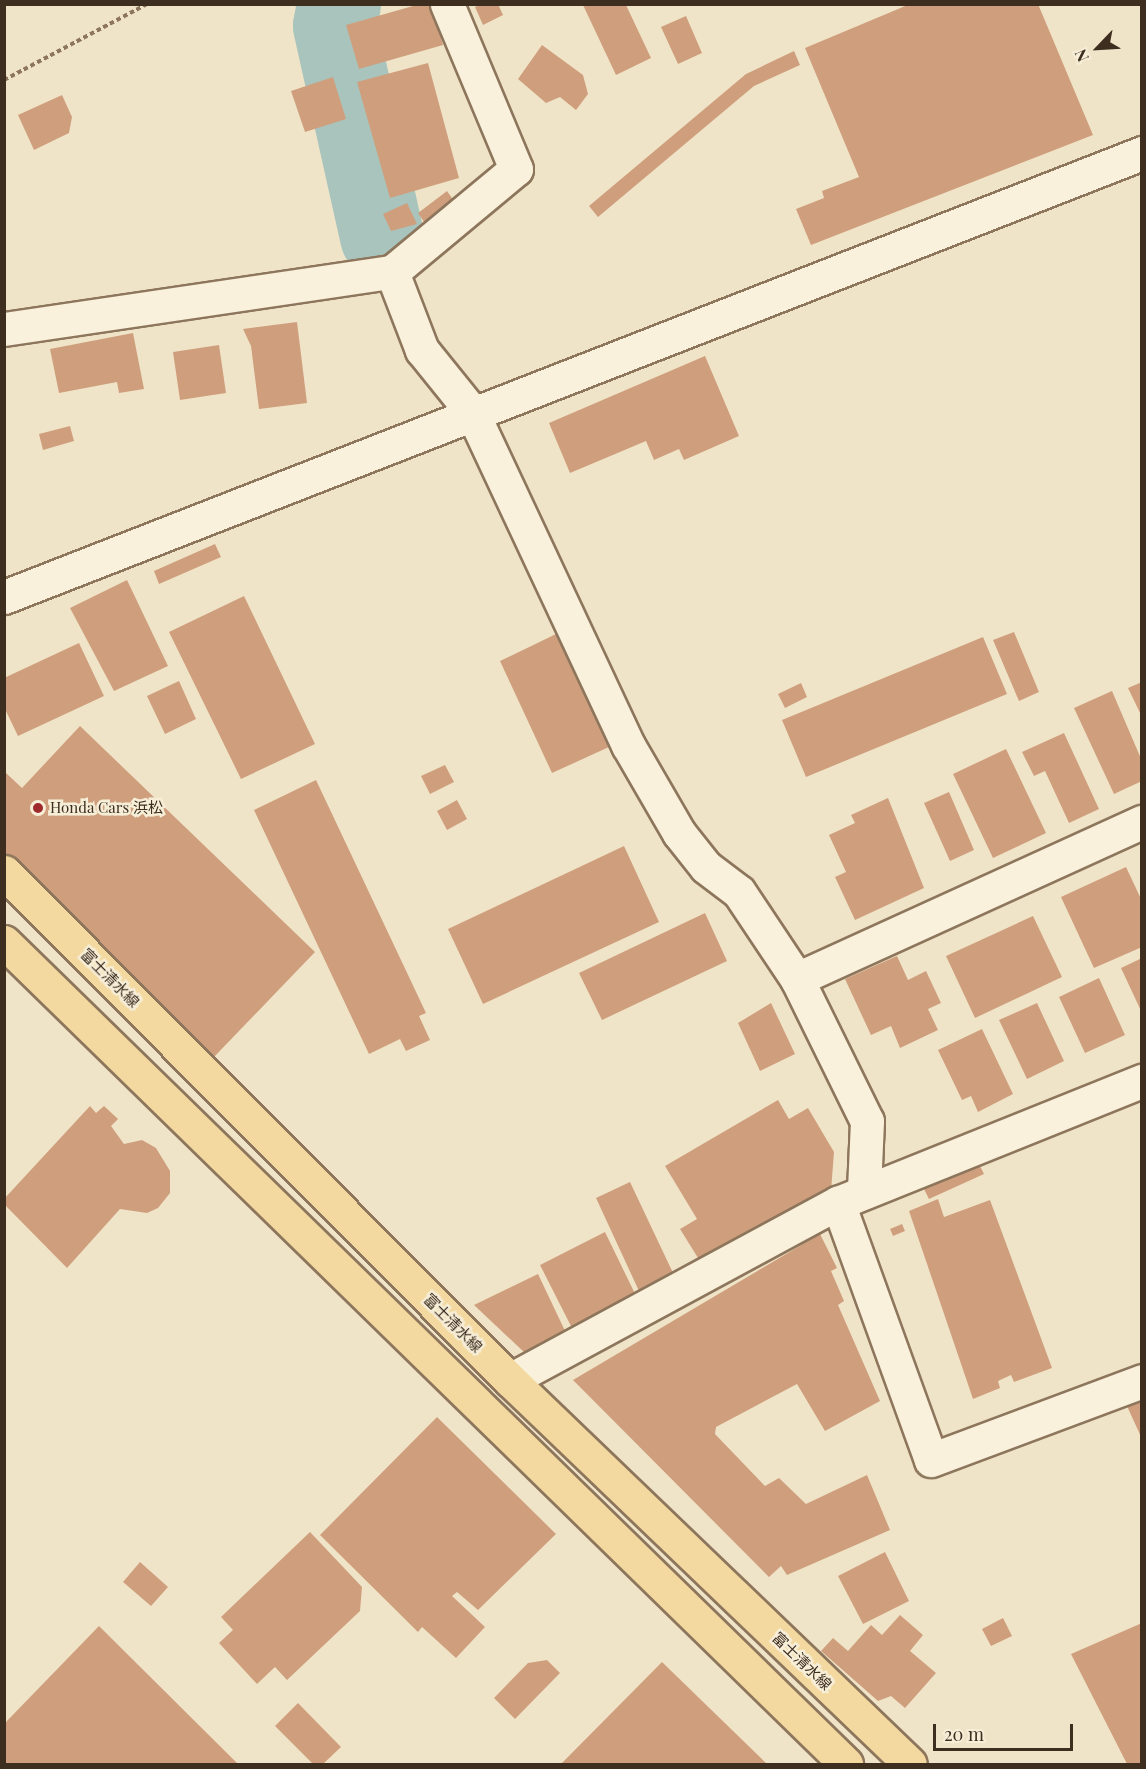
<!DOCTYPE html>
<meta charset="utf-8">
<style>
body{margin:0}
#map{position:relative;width:1146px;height:1769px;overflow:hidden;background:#f0e4c8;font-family:"Playfair Display","Noto Sans JP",serif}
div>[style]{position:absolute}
.river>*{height:84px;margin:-42px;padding:0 42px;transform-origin:42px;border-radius:42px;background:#a9c4bc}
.building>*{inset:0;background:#cf9f7d}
.path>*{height:4px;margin-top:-2px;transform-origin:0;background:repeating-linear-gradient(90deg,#8d765c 0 4.5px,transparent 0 7.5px)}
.roads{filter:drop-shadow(2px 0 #8d765c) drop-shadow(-2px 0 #8d765c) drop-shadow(0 2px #8d765c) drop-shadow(0 -2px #8d765c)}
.minor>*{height:33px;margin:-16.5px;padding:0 16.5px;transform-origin:16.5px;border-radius:16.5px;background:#faf1dc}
.major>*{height:33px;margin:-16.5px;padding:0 16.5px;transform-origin:16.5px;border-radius:16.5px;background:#f3d9a0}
.dots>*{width:16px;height:16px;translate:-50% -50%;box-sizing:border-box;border:3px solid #f7eed8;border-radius:50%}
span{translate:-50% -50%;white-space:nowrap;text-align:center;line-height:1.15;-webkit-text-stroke:5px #f7eed8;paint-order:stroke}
.poi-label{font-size:15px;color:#3d2e20}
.left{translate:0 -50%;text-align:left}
.street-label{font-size:15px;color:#3d2e20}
.frame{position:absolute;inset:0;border:6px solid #3d2e20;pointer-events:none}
.north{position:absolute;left:1068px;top:18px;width:60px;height:60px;-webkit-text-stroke:4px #f7eed8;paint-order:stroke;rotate:245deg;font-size:16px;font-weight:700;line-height:24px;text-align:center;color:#3d2e20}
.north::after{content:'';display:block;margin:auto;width:21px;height:27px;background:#3d2e20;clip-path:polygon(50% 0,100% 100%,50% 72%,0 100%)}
.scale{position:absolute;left:933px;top:1724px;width:140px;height:27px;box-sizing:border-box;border:3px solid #3d2e20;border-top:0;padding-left:8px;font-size:18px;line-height:21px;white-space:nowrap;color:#3d2e20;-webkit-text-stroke:4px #f7eed8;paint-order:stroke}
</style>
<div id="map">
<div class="river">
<div style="left:339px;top:4px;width:22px;rotate:100deg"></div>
<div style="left:335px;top:26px;width:216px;rotate:77.4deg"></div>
</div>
<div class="building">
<div style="clip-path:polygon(420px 4px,432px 4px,443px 45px,359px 69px,346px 25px)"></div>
<div style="clip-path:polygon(482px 4px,498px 4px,503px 15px,483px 25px,475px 7px)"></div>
<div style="clip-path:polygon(910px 4px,1038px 4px,1093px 135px,811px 245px,796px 209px,824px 198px,822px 191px,859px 177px,805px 48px)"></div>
<div style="clip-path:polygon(583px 5px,626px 5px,651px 58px,616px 75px)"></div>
<div style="clip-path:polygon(686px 16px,702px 53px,678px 64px,661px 27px)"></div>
<div style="clip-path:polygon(542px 45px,583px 75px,588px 94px,576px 110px,560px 97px,546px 103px,518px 79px)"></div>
<div style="clip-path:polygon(794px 51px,800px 65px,754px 86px,598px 217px,589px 206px,746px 74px)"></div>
<div style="clip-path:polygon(428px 63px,459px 178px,390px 198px,357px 82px)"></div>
<div style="clip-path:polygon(333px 77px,346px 119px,305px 132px,291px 91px)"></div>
<div style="clip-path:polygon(62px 95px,72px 117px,69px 133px,34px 150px,18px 115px)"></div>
<div style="clip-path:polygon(447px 191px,454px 201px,424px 222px,418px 213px)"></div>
<div style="clip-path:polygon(407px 203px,417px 224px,391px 231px,383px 214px)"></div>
<div style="clip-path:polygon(297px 322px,307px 403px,259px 409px,251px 346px,243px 329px)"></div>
<div style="clip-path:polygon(133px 333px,144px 389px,119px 393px,117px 382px,59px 393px,50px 349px)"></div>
<div style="clip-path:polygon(219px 345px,226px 393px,180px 400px,173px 352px)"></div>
<div style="clip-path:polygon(705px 356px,739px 436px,684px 460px,679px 449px,654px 460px,646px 441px,570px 473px,549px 423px)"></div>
<div style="clip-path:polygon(70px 426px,74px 441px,43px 450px,39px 434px)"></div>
<div style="clip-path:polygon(215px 544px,221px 557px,159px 584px,154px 571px)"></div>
<div style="clip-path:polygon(127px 580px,168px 666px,114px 691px,70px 608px)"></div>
<div style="clip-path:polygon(244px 596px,315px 744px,241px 779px,169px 632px)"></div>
<div style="clip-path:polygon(1014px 632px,1039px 692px,1019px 701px,993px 640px)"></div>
<div style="clip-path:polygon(556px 634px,609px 747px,552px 773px,500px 661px)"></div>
<div style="clip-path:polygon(983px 637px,1007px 694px,806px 777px,782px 720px)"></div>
<div style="clip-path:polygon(79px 643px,104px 696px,18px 736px,4px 707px,4px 678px)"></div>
<div style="clip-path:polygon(179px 681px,196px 719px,165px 734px,147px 696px)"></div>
<div style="clip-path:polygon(1142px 682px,1142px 717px,1128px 688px)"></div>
<div style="clip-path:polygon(801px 683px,807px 697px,785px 708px,778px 694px)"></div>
<div style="clip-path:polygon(1112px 691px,1142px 761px,1142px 781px,1114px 794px,1074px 708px)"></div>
<div style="clip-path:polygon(80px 726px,315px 952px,214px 1057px,5px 857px,5px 772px,22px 788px)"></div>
<div style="clip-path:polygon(1064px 733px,1099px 809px,1069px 823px,1045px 771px,1034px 776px,1022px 752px)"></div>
<div style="clip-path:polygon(1006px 749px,1046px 833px,993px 858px,953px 774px)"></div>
<div style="clip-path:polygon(445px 765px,454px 782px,430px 794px,421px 776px)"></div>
<div style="clip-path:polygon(316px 780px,426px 1013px,419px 1016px,430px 1040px,406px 1051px,400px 1039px,369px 1054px,254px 810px)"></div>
<div style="clip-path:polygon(949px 792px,974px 850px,950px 861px,924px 803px)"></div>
<div style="clip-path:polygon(888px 798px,924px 888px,855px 920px,835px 877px,846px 872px,829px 835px,855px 823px,851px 815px)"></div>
<div style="clip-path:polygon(457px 800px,467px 819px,447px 830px,437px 811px)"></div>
<div style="clip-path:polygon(624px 846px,659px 922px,483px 1004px,448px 929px)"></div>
<div style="clip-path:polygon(1126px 867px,1142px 901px,1142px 947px,1094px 968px,1061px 897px)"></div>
<div style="clip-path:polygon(705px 913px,727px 961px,602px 1020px,579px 973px)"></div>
<div style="clip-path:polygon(1033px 916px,1062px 977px,975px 1018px,946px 956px)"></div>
<div style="clip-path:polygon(897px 956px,908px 980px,926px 971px,941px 1003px,928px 1009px,938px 1030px,900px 1048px,891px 1026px,871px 1035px,845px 979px)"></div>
<div style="clip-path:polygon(1142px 958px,1142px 1013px,1121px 968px)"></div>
<div style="clip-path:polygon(1099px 978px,1125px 1035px,1085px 1053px,1059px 997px)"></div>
<div style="clip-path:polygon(771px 1003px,795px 1054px,760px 1071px,738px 1023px)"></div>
<div style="clip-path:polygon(1037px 1003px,1064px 1061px,1027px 1079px,999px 1020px)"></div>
<div style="clip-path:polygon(982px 1029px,1013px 1094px,978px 1112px,971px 1096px,962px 1100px,938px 1050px)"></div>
<div style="clip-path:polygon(778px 1100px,789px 1119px,808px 1108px,834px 1152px,831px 1191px,703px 1266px,680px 1229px,697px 1219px,665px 1166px)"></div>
<div style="clip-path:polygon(90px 1106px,96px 1113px,104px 1106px,118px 1119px,111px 1126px,124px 1144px,142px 1140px,156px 1148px,170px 1171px,170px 1193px,158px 1208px,147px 1213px,120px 1209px,67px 1268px,4px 1204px,4px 1199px)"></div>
<div style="clip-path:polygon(978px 1162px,984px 1174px,929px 1199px,923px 1187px)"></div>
<div style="clip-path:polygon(630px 1182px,674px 1275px,639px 1291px,596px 1198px)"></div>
<div style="clip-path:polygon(938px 1199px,944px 1217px,990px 1200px,1052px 1368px,1014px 1382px,1011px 1375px,998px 1381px,1000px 1388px,973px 1399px,909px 1211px)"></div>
<div style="clip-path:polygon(902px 1224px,905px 1231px,893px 1236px,890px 1229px)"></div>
<div style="clip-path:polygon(605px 1232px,639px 1302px,575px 1334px,540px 1265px)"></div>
<div style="clip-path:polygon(820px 1234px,837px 1268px,831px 1271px,844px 1301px,838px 1305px,880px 1401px,825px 1431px,797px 1384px,716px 1427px,715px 1434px,765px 1486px,779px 1478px,806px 1504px,867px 1475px,890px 1530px,787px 1575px,781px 1566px,769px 1577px,573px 1380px)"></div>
<div style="clip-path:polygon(538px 1274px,566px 1333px,525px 1353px,474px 1305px)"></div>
<div style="clip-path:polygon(1142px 1400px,1142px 1439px,1127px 1406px)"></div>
<div style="clip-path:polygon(437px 1417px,556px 1534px,478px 1610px,457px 1592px,452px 1596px,485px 1627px,456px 1658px,422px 1627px,418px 1632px,320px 1535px)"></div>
<div style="clip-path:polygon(310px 1532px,362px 1587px,360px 1611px,287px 1680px,275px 1667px,257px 1684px,219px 1643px,233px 1630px,221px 1617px)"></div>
<div style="clip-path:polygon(885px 1552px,909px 1601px,863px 1624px,838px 1576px)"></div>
<div style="clip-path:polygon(140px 1562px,168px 1587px,151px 1606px,123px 1582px)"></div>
<div style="clip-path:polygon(900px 1615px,923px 1635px,910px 1651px,936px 1673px,905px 1708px,891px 1696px,878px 1701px,821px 1651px,833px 1638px,848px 1651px,871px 1625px,882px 1635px)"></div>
<div style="clip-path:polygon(1003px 1618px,1012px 1636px,991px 1646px,982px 1629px)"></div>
<div style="clip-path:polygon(1142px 1623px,1142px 1764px,1127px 1764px,1071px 1654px)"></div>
<div style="clip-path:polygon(99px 1626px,238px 1764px,4px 1764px,4px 1724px)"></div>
<div style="clip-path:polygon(547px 1660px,560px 1673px,515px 1719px,494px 1698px,528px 1663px)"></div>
<div style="clip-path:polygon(662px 1662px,767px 1764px,561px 1764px)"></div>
<div style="clip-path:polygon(298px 1703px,341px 1747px,323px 1764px,313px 1764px,275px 1726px)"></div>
</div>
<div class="path">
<div style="left:4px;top:80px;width:162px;rotate:-28deg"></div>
</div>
<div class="roads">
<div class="minor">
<div style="left:392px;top:272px;width:161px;rotate:-39.7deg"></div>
<div style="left:516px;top:169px;width:179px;rotate:-112.7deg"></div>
<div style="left:4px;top:329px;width:392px;rotate:-8.4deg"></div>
<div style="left:392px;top:272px;width:84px;rotate:69deg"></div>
<div style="left:422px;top:350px;width:80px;rotate:51.1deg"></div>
<div style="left:472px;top:412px;width:368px;rotate:64.9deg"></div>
<div style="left:628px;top:745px;width:102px;rotate:59.9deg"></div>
<div style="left:679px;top:833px;width:43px;rotate:51.5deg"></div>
<div style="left:706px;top:867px;width:41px;rotate:37.1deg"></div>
<div style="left:739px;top:892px;width:105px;rotate:56.3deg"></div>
<div style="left:797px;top:979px;width:158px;rotate:63.8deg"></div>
<div style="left:867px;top:1121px;width:70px;rotate:92.5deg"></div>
<div style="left:4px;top:597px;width:1222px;rotate:-21.31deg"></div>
<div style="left:797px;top:979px;width:379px;rotate:-24.5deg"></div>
<div style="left:838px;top:1203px;width:273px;rotate:70.1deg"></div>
<div style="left:931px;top:1460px;width:225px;rotate:-20.5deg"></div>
<div style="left:510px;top:1380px;width:373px;rotate:-28.4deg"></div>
<div style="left:838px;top:1203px;width:328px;rotate:-21.9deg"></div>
</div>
<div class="major">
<div style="left:4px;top:872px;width:717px;rotate:45.11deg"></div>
<div style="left:510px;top:1380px;width:554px;rotate:43.83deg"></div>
<div style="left:4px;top:942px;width:1177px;rotate:44.31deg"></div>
</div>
</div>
<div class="dots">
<div style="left:38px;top:808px;background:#9e2a2b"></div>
</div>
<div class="poi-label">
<span class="left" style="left:50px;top:808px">Honda Cars 浜松</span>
</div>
<div class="street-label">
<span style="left:110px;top:978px;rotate:45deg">富士清水線</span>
<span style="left:453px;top:1323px;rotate:45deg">富士清水線</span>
<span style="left:802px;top:1661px;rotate:44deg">富士清水線</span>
</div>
<div class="frame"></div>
<div class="north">N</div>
<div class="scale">20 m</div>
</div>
